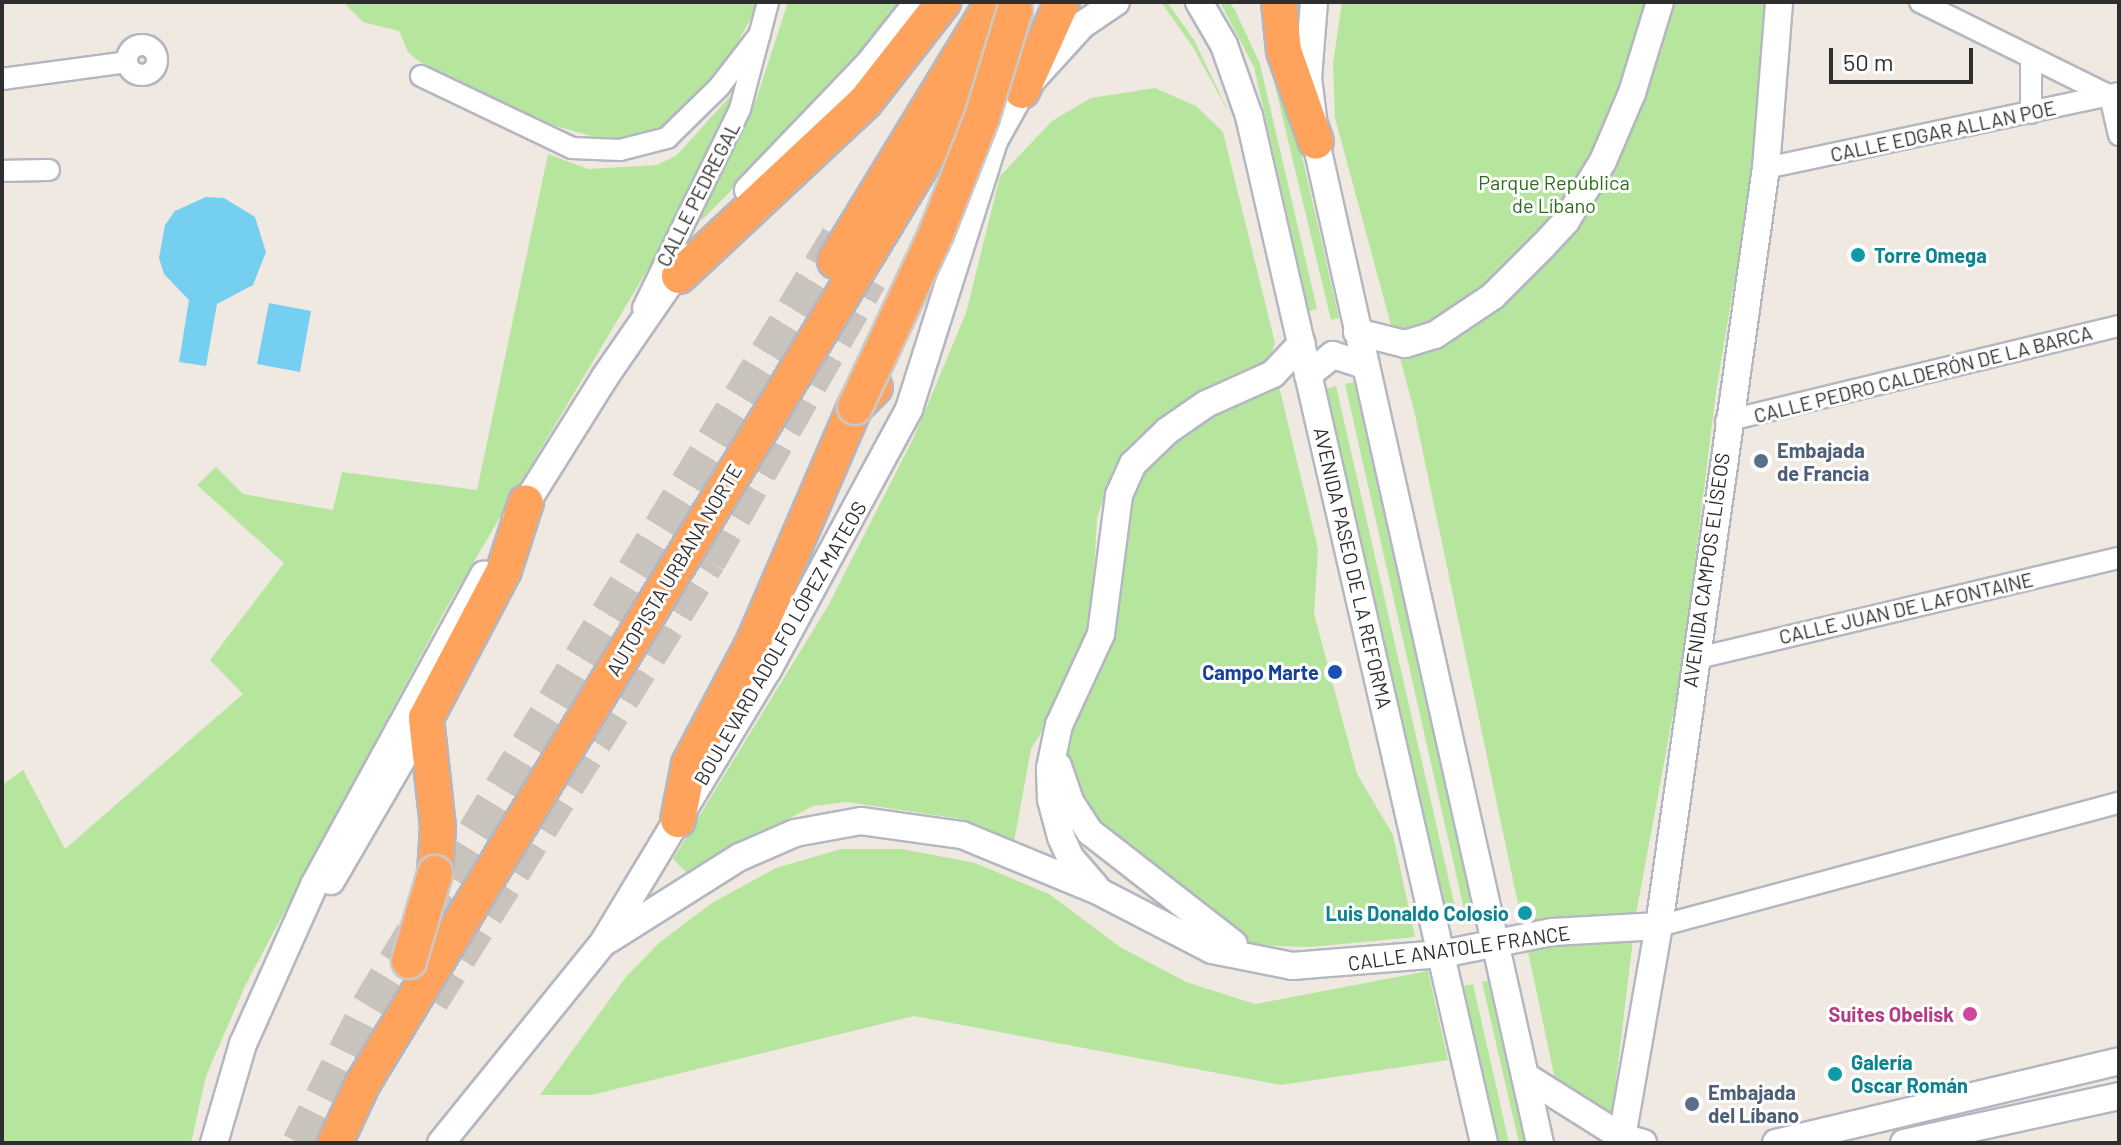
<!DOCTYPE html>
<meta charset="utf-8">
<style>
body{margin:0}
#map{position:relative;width:2121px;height:1145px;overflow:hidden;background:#efe9e1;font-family:Barlow,sans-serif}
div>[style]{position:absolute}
.green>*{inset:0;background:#b6e59e}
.water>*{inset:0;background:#75cff0}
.highway-tunnel>*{height:34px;margin-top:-17px;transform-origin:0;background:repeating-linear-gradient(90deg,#c8c4bd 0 34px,transparent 0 51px)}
.roads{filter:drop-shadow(2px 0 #b4b7c1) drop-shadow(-2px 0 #b4b7c1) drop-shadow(0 2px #b4b7c1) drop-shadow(0 -2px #b4b7c1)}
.street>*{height:20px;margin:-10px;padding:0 10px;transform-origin:10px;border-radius:10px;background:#fff}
.street>.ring{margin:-10px;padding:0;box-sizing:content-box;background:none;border:20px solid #fff;border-radius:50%}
.secondary>*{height:26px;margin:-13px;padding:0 13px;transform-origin:13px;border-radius:13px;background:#fff}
.highway>*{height:34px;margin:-17px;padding:0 17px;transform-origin:17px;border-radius:17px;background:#ffa35c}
.bridges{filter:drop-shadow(2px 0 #c9c9c9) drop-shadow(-2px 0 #c9c9c9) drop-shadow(0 2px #c9c9c9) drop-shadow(0 -2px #c9c9c9)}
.highway-bridge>*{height:34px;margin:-17px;padding:0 17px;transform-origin:17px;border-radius:17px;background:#ffa35c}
.dots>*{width:22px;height:22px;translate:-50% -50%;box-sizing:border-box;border:4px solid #fff;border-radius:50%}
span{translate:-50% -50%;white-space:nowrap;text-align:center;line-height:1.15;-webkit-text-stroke:6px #fff;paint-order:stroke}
.street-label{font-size:20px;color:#2e2e2e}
.park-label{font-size:20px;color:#2c6e1b}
.culture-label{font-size:20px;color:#0d838f;font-weight:700}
.left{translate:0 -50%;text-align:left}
.right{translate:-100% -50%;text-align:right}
.service-label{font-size:20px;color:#4e5e75;font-weight:700}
.transit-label{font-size:20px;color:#164399;font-weight:700}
.hotel-label{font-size:20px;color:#b23c85;font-weight:700}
.frame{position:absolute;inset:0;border:4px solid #2e2e2e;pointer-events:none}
.scale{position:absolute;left:1829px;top:48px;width:144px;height:36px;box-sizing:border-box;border:4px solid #2e2e2e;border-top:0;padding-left:10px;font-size:24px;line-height:28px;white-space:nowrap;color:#2e2e2e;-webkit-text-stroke:6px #fff;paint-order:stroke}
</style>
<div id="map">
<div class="green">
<div style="clip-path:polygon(343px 2px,760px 2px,727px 61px,670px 124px,644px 137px,609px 141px,510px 113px,446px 84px,408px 52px,399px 31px,363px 22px)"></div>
<div style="clip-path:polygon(788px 2px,901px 2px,831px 90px,702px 220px,696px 217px,756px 100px)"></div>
<div style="clip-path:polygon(1161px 2px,1167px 2px,1194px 40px,1230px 115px,1193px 47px)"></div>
<div style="clip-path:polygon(1220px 2px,1229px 2px,1235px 10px,1260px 64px,1317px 309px,1309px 311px,1254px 67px)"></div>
<div style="clip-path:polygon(1342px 2px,1767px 2px,1753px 169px,1716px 392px,1682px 666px,1636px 914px,1611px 1122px,1557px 1089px,1414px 410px,1335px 118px,1333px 64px)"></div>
<div style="clip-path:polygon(1267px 23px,1299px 143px,1339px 318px,1331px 320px,1272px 73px)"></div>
<div style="clip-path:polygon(741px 84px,683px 210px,445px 610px,245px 986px,206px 1076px,191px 1143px,2px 1143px,2px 785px,23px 770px,65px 849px,243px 694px,210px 660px,284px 563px,197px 485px,216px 467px,243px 494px,333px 510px,342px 472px,477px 490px,548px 154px,588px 169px,657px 165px,677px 155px)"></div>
<div style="clip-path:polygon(1155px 88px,1196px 106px,1223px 132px,1275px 343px,1270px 358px,1207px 390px,1150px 431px,1114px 467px,1097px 518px,1091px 625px,1077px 674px,1031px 749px,1014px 842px,961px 819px,847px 802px,813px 806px,686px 872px,673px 859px,828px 606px,914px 437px,966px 313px,1000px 176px,1052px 121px,1091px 98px)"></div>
<div style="clip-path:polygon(1278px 382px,1318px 549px,1314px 614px,1357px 774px,1393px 835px,1415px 937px,1311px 947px,1248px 945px,1078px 808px,1066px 763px,1074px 728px,1114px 635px,1119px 518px,1139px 471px,1210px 417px)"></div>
<div style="clip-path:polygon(1354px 382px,1473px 907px,1464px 909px,1345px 384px)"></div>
<div style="clip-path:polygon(1336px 386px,1456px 911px,1447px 913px,1326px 389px)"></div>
<div style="clip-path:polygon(841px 849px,902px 849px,975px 863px,1049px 894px,1120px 947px,1186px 982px,1255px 1004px,1428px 971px,1448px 1060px,1281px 1085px,914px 1016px,591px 1095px,540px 1095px,626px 977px,659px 943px,712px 903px,776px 868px)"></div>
<div style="clip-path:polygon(1490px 980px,1528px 1143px,1519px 1143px,1482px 982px)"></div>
<div style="clip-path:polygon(1473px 984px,1509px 1143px,1499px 1143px,1464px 986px)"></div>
</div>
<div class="water">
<div style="clip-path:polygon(206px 197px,224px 198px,255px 217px,266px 252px,253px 285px,217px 304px,206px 366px,179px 362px,189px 300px,164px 274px,159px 258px,165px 225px,175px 211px)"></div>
<div style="clip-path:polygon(269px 303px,311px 311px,300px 372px,257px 364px)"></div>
</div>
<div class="highway-tunnel">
<div style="left:432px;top:1001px;width:520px;rotate:-57.81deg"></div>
<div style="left:709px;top:561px;width:324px;rotate:-60.2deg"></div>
<div style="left:299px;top:1143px;width:153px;rotate:-63.3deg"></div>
<div style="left:368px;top:1006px;width:912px;rotate:-58.59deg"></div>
</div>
<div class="roads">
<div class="street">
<div style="left:1920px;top:2px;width:212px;rotate:26.3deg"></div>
<div class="ring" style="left:127px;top:45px;width:10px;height:10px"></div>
<div style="left:2031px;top:58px;width:55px;rotate:90deg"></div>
<div style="left:421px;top:76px;width:167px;rotate:25.5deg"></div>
<div style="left:572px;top:148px;width:48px;rotate:2.4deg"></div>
<div style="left:620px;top:150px;width:49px;rotate:-14.3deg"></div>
<div style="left:667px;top:138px;width:73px;rotate:-44.4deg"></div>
<div style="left:719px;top:87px;width:67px;rotate:-52.3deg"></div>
<div style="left:2px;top:79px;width:126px;rotate:-7.7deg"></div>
<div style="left:2110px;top:96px;width:40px;rotate:77deg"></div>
<div style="left:1766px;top:168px;width:361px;rotate:-12deg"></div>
<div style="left:2px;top:171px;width:47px;rotate:-1.2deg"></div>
<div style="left:643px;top:308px;width:221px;rotate:-64deg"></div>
<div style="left:740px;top:109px;width:111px;rotate:-75.3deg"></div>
<div style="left:1726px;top:421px;width:404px;rotate:-13.6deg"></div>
<div style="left:1694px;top:659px;width:437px;rotate:-13.4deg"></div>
<div style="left:1659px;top:926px;width:476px;rotate:-15deg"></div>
</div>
<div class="secondary">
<div style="left:1199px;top:2px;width:50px;rotate:59.8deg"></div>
<div style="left:1224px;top:45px;width:75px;rotate:70.6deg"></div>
<div style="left:1249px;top:116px;width:1054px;rotate:77.11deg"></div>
<div style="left:1314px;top:2px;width:76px;rotate:94.5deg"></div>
<div style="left:1308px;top:78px;width:64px;rotate:82.9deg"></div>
<div style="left:1316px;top:142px;width:1026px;rotate:77.39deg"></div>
<div style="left:748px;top:190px;width:172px;rotate:-46.2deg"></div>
<div style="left:867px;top:66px;width:82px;rotate:-51.4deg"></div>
<div style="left:1357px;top:332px;width:49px;rotate:14deg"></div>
<div style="left:1405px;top:344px;width:31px;rotate:-17deg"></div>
<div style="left:1435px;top:335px;width:70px;rotate:-33.9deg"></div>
<div style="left:1493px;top:296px;width:71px;rotate:-45deg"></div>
<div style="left:1543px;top:246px;width:34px;rotate:-47deg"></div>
<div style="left:1566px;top:221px;width:70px;rotate:-58.3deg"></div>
<div style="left:1603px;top:161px;width:74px;rotate:-66.9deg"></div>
<div style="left:1632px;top:93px;width:95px;rotate:-72.9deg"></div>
<div style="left:1308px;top:375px;width:32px;rotate:-39deg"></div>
<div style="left:1333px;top:355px;width:33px;rotate:18deg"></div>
<div style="left:516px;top:519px;width:168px;rotate:-57.9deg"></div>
<div style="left:605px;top:377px;width:145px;rotate:-55.4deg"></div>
<div style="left:1058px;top:766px;width:39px;rotate:71deg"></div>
<div style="left:1071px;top:803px;width:35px;rotate:57deg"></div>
<div style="left:1090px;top:832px;width:182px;rotate:37.9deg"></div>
<div style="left:331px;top:881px;width:189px;rotate:-59.8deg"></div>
<div style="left:1095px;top:886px;width:38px;rotate:-131deg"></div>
<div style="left:1070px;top:857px;width:22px;rotate:-114deg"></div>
<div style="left:1061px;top:837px;width:39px;rotate:-105deg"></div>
<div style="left:1051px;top:799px;width:31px;rotate:-92deg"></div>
<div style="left:1050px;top:768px;width:44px;rotate:-78.2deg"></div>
<div style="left:1059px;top:725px;width:100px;rotate:-65.2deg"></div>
<div style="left:1101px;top:634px;width:140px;rotate:-82.6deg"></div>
<div style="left:1119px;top:495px;width:34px;rotate:-66deg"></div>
<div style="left:1133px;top:464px;width:47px;rotate:-44.1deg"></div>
<div style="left:1167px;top:431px;width:47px;rotate:-34.7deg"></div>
<div style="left:1206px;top:404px;width:73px;rotate:-24.1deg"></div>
<div style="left:1273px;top:374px;width:42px;rotate:-46.9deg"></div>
<div style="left:608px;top:940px;width:156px;rotate:-32.2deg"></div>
<div style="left:740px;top:857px;width:60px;rotate:-23.6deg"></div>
<div style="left:795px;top:833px;width:67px;rotate:-10.3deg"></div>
<div style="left:861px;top:821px;width:102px;rotate:7.9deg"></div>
<div style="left:962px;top:835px;width:149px;rotate:22.4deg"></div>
<div style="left:1100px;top:892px;width:126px;rotate:27.4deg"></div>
<div style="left:1212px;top:950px;width:82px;rotate:11.3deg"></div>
<div style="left:1292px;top:966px;width:150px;rotate:-4.6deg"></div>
<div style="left:1442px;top:954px;width:112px;rotate:-11.3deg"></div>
<div style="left:1552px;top:932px;width:107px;rotate:-3.2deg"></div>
<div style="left:1525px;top:1076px;width:115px;rotate:32.2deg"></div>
<div style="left:1622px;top:1137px;width:22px;rotate:16deg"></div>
<div style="left:1622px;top:1137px;width:214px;rotate:-80.1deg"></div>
<div style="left:1659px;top:926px;width:766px;rotate:-81.97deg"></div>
<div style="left:1766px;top:168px;width:167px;rotate:-85.5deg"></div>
<div style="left:214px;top:1143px;width:103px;rotate:-73.7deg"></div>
<div style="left:243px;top:1044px;width:174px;rotate:-65.9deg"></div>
<div style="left:314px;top:885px;width:354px;rotate:-61.3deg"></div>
<div style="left:441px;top:1143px;width:257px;rotate:-51deg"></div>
<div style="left:603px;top:943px;width:319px;rotate:-58.9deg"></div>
<div style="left:768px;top:670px;width:297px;rotate:-61.6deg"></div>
<div style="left:909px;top:409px;width:281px;rotate:-72.4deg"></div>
<div style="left:994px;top:141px;width:57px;rotate:-60.8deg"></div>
<div style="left:1022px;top:91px;width:89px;rotate:-47.7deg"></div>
<div style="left:1082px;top:25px;width:41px;rotate:-34.1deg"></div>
<div style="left:1776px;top:1143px;width:353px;rotate:-13.4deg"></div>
<div style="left:1904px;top:1143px;width:220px;rotate:-12.3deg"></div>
</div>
<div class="highway">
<div style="left:1279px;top:2px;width:49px;rotate:84.2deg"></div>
<div style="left:1284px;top:51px;width:96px;rotate:70.6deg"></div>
<div style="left:1022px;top:91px;width:98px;rotate:-65.8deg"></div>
<div style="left:835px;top:261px;width:303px;rotate:-58.6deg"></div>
<div style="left:679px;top:276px;width:255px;rotate:-43.1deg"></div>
<div style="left:865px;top:102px;width:127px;rotate:-52deg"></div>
<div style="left:678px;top:820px;width:57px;rotate:-78.9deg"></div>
<div style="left:689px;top:764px;width:139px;rotate:-62.1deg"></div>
<div style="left:754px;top:641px;width:255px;rotate:-66.7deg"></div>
<div style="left:855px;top:407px;width:28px;rotate:-45deg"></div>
<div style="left:435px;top:873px;width:46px;rotate:-86.3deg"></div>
<div style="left:438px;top:827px;width:110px;rotate:-96.3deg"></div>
<div style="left:426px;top:718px;width:167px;rotate:-62.2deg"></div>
<div style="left:504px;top:570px;width:71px;rotate:-72.1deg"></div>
<div style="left:335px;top:1143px;width:66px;rotate:-65deg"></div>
<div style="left:363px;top:1083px;width:1229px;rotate:-58.68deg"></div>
</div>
</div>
<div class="bridges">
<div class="highway-bridge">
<div style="left:855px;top:407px;width:191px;rotate:-64.9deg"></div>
<div style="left:936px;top:234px;width:126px;rotate:-68.5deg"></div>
<div style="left:982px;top:117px;width:112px;rotate:-72.9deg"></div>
<div style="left:409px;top:961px;width:92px;rotate:-73.5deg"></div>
</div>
</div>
<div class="dots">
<div style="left:1858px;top:255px;background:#0f9aa8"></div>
<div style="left:1761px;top:461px;background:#5c6f8a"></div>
<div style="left:1335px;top:672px;background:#1a4fb4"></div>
<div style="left:1525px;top:913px;background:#0f9aa8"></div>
<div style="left:1970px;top:1014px;background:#d1479c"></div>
<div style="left:1835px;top:1074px;background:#0f9aa8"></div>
<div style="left:1692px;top:1104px;background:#5c6f8a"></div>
</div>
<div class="street-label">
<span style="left:1943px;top:131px;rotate:-12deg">CALLE EDGAR ALLAN POE</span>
<span style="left:698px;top:194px;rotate:-63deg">CALLE PEDREGAL</span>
<span style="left:1923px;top:374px;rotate:-14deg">CALLE PEDRO CALDERÓN DE LA BARCA</span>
<span style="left:1353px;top:568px;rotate:77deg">AVENIDA PASEO DE LA REFORMA</span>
<span style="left:674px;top:570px;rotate:-59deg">AUTOPISTA URBANA NORTE</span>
<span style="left:1706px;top:570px;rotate:-82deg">AVENIDA CAMPOS ELÍSEOS</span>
<span style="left:1906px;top:608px;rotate:-13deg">CALLE JUAN DE LAFONTAINE</span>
<span style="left:780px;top:643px;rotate:-60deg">BOULEVARD ADOLFO LÓPEZ MATEOS</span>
<span style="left:1459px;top:948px;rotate:-8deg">CALLE ANATOLE FRANCE</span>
</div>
<div class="park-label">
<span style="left:1554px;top:194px">Parque República<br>de Líbano</span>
</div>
<div class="culture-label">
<span class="left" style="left:1874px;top:255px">Torre Omega</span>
<span class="right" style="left:1509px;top:913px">Luis Donaldo Colosio</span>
<span class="left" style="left:1851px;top:1074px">Galería<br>Oscar Román</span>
</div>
<div class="service-label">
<span class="left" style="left:1777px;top:462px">Embajada<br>de Francia</span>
<span class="left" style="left:1708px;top:1104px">Embajada<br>del Líbano</span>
</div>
<div class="transit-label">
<span class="right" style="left:1319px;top:672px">Campo Marte</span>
</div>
<div class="hotel-label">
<span class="right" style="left:1954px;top:1014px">Suites Obelisk</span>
</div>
<div class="frame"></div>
<div class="scale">50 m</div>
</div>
